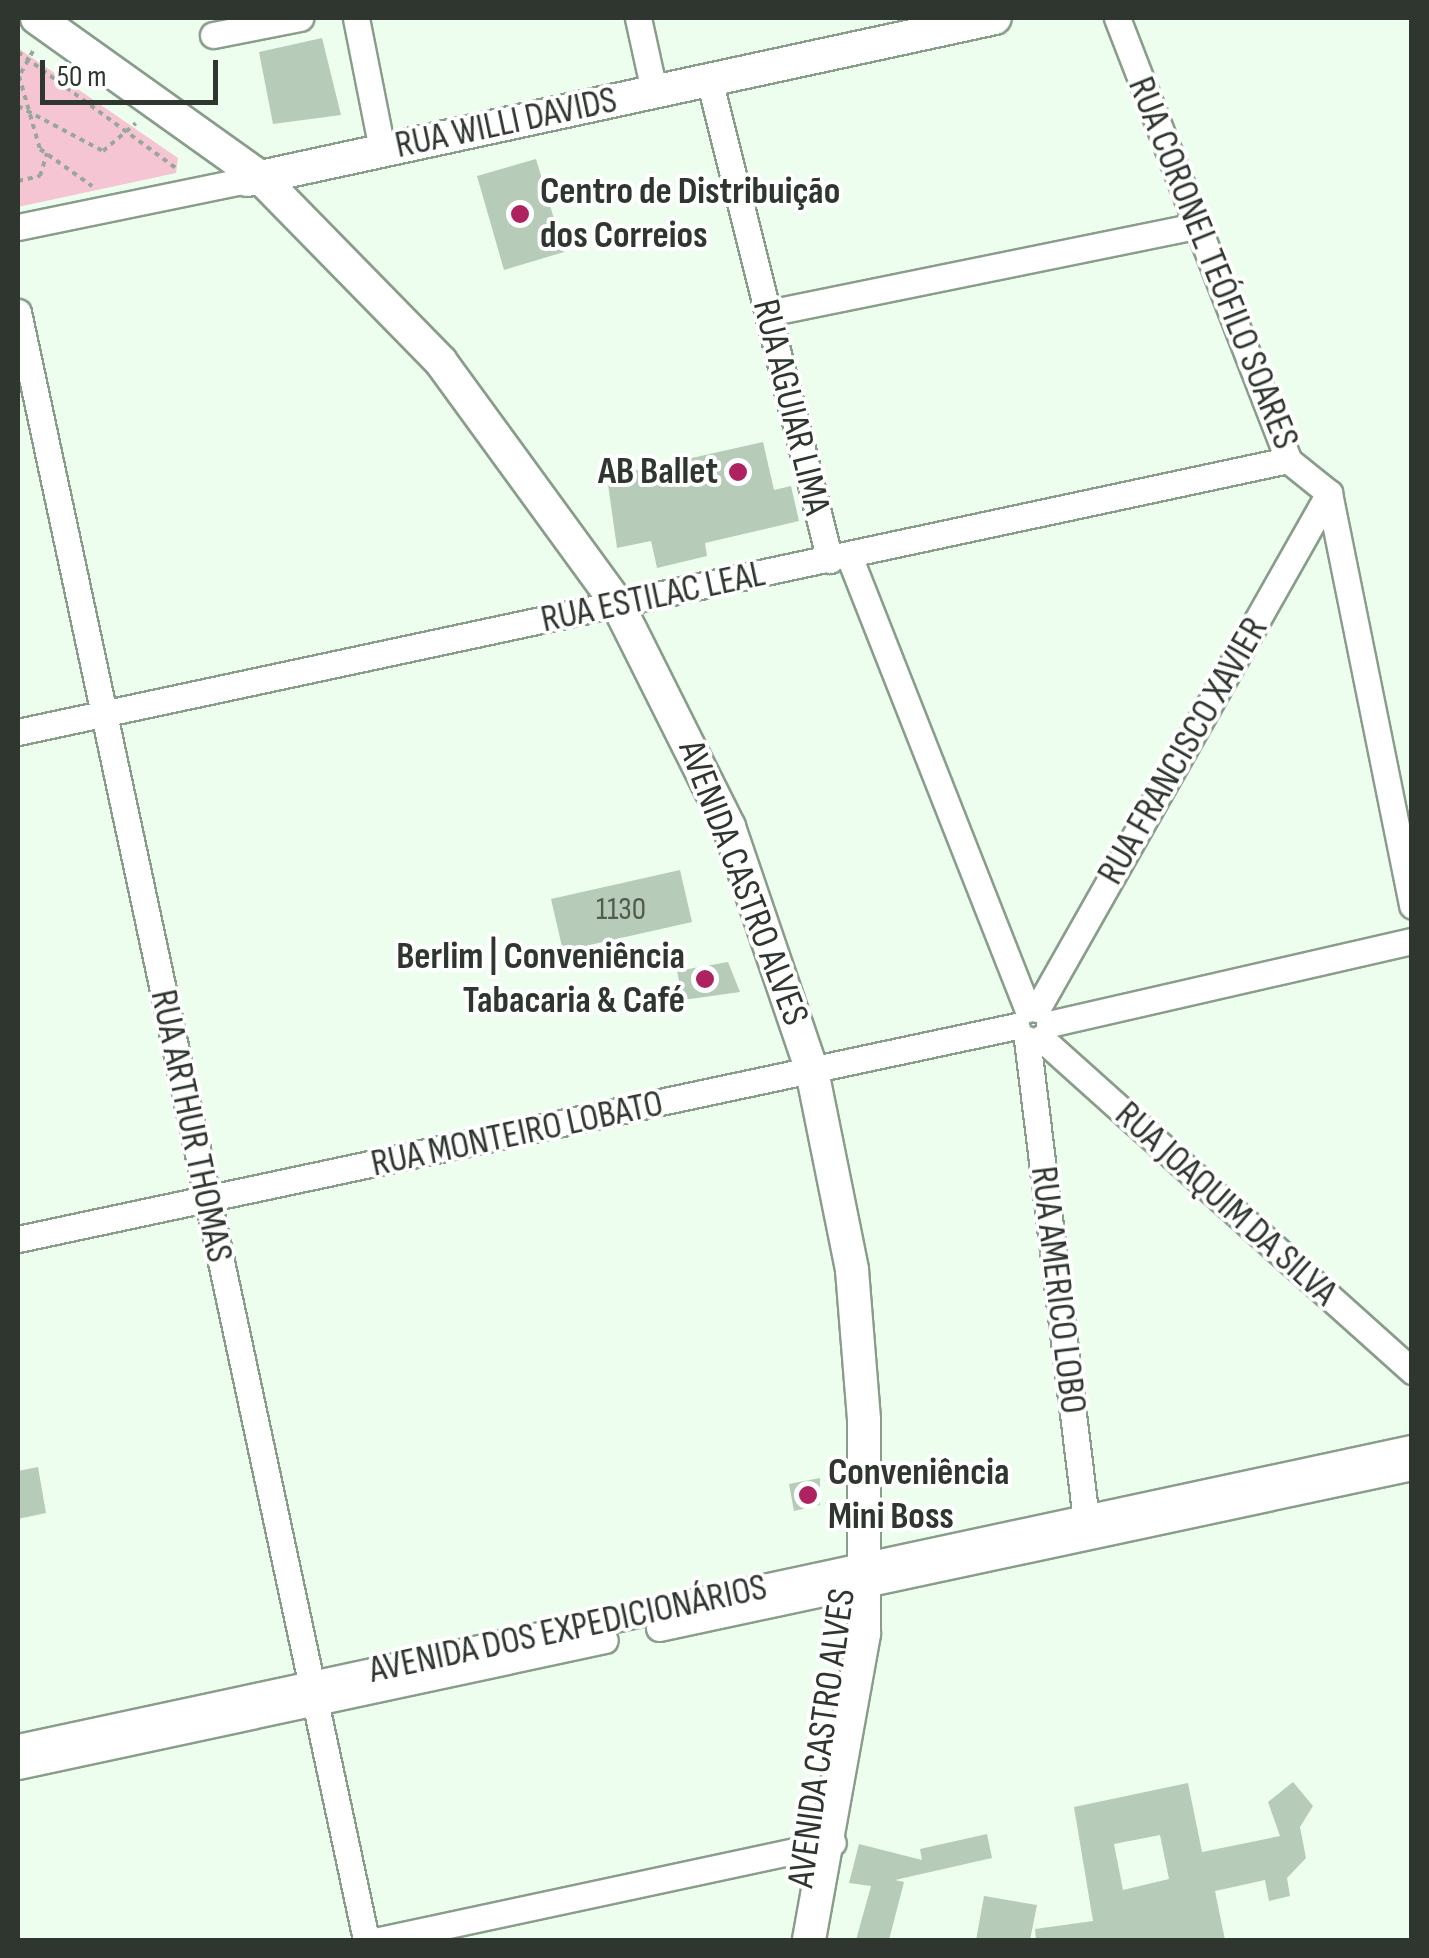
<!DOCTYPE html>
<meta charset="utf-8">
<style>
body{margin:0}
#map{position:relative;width:1429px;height:1958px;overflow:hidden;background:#edfeef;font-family:"Sofia Sans Condensed",sans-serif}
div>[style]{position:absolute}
.green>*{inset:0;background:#f6c5d3}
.building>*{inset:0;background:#b6cbb8}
.path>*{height:4px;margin-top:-2px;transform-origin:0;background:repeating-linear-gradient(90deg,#99a69b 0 5px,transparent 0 10px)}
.roads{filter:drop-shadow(2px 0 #899d8b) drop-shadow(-2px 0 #899d8b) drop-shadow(0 2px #899d8b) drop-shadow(0 -2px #899d8b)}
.minor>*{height:25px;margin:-12.5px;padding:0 12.5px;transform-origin:12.5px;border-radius:12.5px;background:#fff}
.major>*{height:32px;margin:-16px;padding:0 16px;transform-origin:16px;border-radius:16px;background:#fff}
.dots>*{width:28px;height:28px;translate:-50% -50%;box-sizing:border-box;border:5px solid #fff;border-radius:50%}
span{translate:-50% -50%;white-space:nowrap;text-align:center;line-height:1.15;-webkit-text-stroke:8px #fff;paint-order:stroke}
.number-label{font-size:32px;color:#505b51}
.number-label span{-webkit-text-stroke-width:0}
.street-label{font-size:38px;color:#2e362f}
.poi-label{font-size:38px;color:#2e362f;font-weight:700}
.left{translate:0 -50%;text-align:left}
.right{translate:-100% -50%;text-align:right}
.frame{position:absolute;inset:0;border:20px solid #2e362f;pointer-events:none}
.scale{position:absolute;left:40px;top:60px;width:178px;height:45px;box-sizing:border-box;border:5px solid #2e362f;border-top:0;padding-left:12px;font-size:30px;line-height:35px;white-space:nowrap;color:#2e362f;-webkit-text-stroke:8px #fff;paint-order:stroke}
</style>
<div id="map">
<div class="green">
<div style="clip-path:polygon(18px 48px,178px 158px,176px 173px,18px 207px)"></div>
</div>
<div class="building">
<div style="clip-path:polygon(322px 38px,341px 115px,273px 124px,259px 52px)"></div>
<div style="clip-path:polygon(536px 159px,564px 252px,504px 270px,477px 176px)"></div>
<div style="clip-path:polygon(763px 442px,774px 490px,791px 486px,799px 521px,705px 543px,707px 556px,657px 568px,651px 541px,617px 548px,607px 477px)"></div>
<div style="clip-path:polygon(680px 870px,692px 922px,563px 951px,551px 899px)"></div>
<div style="clip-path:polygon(728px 962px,740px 992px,683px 1000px,677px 971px)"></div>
<div style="clip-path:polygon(38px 1467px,46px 1513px,18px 1519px,18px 1471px)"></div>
<div style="clip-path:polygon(820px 1478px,820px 1505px,794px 1511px,789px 1484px)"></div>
<div style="clip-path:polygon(evenodd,1293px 1782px,1313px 1806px,1300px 1827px,1306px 1858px,1287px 1878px,1290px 1896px,1269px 1901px,1265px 1880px,1215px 1891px,1225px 1940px,1036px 1940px,1035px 1929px,1093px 1921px,1074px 1807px,1188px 1783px,1202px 1852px,1280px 1836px,1268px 1802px,1293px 1782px,1160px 1835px,1169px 1879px,1123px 1890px,1114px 1844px,1160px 1835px)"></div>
<div style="clip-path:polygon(987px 1834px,992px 1858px,895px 1880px,904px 1882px,889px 1940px,856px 1940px,871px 1886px,849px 1883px,859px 1844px,922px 1860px,920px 1849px)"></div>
<div style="clip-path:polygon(984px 1896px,1037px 1905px,1030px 1940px,976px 1940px)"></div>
</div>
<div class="path">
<div style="left:33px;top:51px;width:29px;rotate:119deg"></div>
<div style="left:19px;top:76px;width:76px;rotate:74deg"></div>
<div style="left:40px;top:149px;width:64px;rotate:35.4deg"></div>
<div style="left:18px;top:52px;width:196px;rotate:36.3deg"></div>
<div style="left:18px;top:106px;width:96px;rotate:27.9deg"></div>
<div style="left:103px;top:151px;width:43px;rotate:-40.3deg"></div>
<div style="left:18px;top:181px;width:23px;rotate:-13deg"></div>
<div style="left:40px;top:176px;width:24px;rotate:-73deg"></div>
</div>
<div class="roads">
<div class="minor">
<div style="left:356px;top:18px;width:134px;rotate:78.8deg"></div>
<div style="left:638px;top:18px;width:75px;rotate:77.6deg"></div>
<div style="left:1117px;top:18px;width:474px;rotate:68.8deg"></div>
<div style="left:1288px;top:460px;width:53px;rotate:38.8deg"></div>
<div style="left:1329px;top:493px;width:421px;rotate:78.6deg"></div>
<div style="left:213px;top:35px;width:89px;rotate:-11.1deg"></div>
<div style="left:709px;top:79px;width:496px;rotate:75.9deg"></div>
<div style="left:18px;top:227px;width:225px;rotate:-11.6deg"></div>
<div style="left:18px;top:312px;width:1665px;rotate:77.93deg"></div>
<div style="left:768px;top:313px;width:435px;rotate:-11.5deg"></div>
<div style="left:849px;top:556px;width:487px;rotate:68.5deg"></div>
<div style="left:18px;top:732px;width:1299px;rotate:-12.09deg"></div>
<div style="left:1037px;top:1009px;width:593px;rotate:-60.49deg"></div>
<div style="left:1049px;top:1024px;width:372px;rotate:-12.9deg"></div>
<div style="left:1041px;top:1038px;width:499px;rotate:41.9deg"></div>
<div style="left:1027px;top:1039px;width:500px;rotate:83deg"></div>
<div style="left:18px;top:1239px;width:1021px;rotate:-12.04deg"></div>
<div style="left:659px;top:1628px;width:770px;rotate:-12.07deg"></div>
<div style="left:18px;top:1747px;width:1426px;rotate:-12.11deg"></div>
<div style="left:18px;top:1766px;width:600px;rotate:-12.11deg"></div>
<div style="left:379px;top:1940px;width:464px;rotate:-12.1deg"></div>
</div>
<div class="major">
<div style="left:37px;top:18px;width:275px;rotate:35.5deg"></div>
<div style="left:261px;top:178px;width:257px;rotate:45.6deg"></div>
<div style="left:441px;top:362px;width:301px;rotate:53.9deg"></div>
<div style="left:618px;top:605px;width:248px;rotate:63.4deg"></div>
<div style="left:729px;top:827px;width:258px;rotate:71.2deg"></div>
<div style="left:812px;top:1071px;width:203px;rotate:78.6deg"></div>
<div style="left:852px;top:1270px;width:150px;rotate:85.4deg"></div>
<div style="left:864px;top:1420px;width:214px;rotate:90deg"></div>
<div style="left:864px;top:1634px;width:311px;rotate:100.2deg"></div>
<div style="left:247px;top:180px;width:765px;rotate:-12.22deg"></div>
</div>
</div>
<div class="dots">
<div style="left:520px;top:214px;background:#ae2260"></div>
<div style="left:738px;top:472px;background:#ae2260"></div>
<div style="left:705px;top:979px;background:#ae2260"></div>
<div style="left:808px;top:1495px;background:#ae2260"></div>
</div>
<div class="number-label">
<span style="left:621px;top:910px">1130</span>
</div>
<div class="street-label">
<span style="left:506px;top:123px;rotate:-12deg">RUA WILLI DAVIDS</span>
<span style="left:1213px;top:263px;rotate:68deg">RUA CORONEL TEÓFILO SOARES</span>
<span style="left:791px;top:407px;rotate:76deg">RUA AGUIAR LIMA</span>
<span style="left:653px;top:597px;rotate:-12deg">RUA ESTILAC LEAL</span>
<span style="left:1183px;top:751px;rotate:-60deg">RUA FRANCISCO XAVIER</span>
<span style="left:743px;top:883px;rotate:69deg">AVENIDA CASTRO ALVES</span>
<span style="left:191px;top:1126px;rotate:78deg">RUA ARTHUR THOMAS</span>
<span style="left:517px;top:1134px;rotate:-12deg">RUA MONTEIRO LOBATO</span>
<span style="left:1226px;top:1204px;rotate:42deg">RUA JOAQUIM DA SILVA</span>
<span style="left:1058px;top:1290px;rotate:83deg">RUA AMERICO LOBO</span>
<span style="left:568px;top:1629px;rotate:-12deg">AVENIDA DOS EXPEDICIONÁRIOS</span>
<span style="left:822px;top:1738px;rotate:-82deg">AVENIDA CASTRO ALVES</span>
</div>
<div class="poi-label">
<span class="left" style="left:540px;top:214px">Centro de Distribuição<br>dos Correios</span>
<span class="right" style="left:718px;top:472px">AB Ballet</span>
<span class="right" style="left:685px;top:979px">Berlim | Conveniência<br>Tabacaria &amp; Café</span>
<span class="left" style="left:828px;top:1495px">Conveniência<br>Mini Boss</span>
</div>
<div class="frame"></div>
<div class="scale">50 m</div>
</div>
